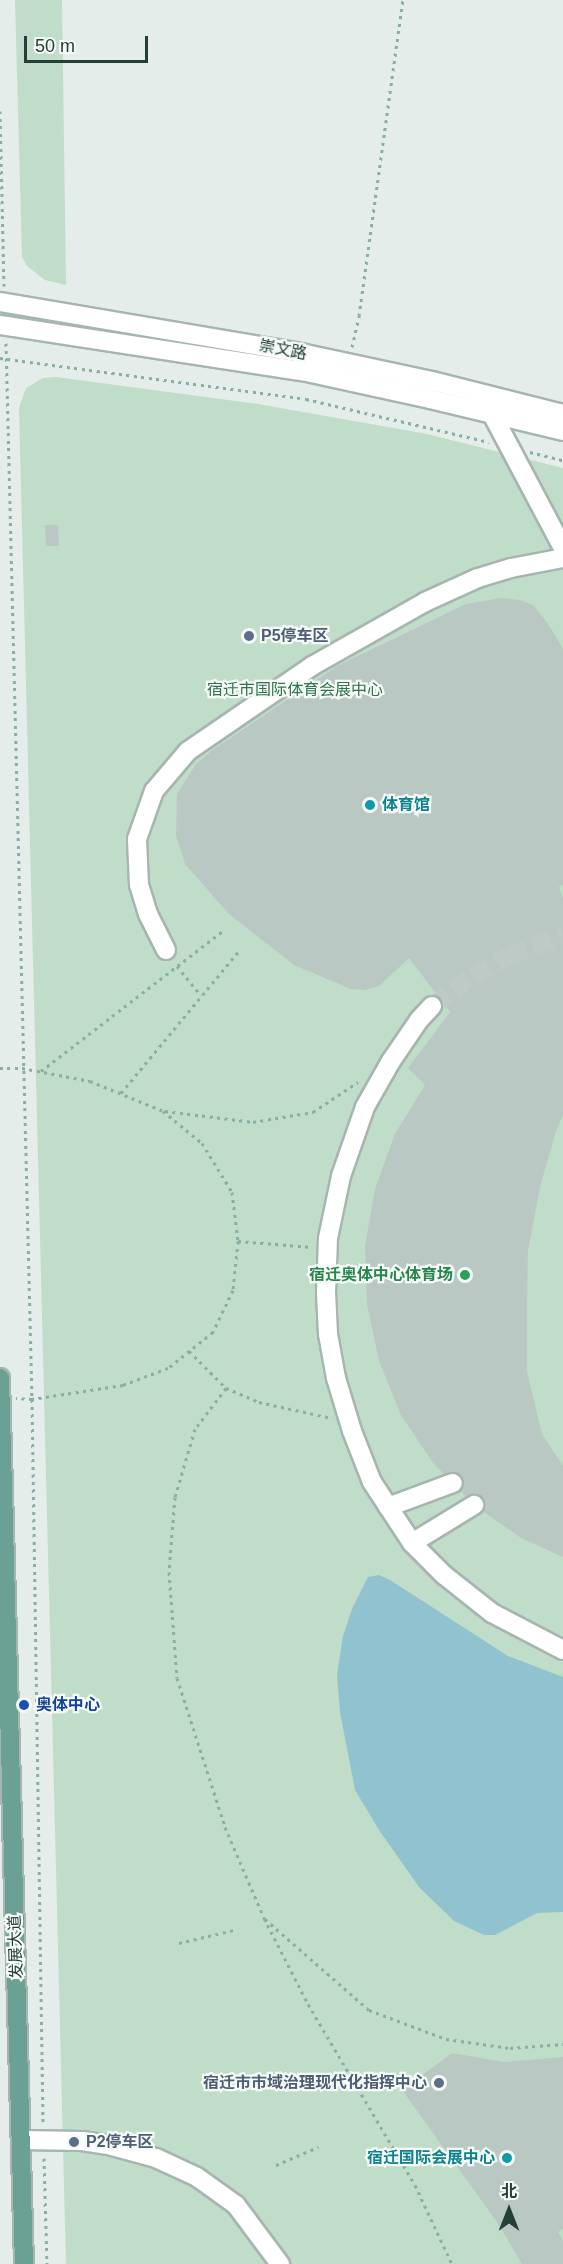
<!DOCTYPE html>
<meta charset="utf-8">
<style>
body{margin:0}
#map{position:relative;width:563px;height:2264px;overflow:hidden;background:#e4edea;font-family:Arial,"Noto Sans SC",sans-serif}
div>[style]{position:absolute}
.green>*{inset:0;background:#bfddc8}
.water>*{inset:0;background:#90c2cf}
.building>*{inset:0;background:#bac8c3}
.minor-tunnel>*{height:18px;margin-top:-9px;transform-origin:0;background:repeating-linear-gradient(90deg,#becac6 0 18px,transparent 0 27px)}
.path>*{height:3px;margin-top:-1.5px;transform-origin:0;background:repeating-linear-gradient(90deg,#87afa4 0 3px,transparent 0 7.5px)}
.roads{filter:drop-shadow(2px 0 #a7b5b1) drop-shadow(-2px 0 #a7b5b1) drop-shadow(0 2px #a7b5b1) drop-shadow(0 -2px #a7b5b1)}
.minor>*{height:18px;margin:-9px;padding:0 9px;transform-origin:9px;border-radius:9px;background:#fff}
.major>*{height:18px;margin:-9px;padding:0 9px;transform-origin:9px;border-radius:9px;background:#6ba095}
.dots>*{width:16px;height:16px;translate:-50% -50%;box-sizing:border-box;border:3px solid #f5faf7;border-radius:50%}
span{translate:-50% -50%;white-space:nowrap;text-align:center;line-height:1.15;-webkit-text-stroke:4.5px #f5faf7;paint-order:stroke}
.street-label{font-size:16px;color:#243e38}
.service-label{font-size:16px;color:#4e5e75;font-weight:700}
.left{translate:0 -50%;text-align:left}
.right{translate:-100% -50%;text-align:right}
.park-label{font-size:16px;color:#30734d}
.culture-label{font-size:16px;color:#0d838f;font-weight:700}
.leisure-label{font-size:16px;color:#27864d;font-weight:700}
.transit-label{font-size:16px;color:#164399;font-weight:700}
.north{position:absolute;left:479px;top:2180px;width:60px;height:60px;-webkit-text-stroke:4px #f5faf7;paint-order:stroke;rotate:0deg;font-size:16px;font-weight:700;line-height:24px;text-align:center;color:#243e38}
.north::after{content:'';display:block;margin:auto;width:21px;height:27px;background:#243e38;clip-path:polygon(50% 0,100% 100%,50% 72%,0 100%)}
.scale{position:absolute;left:24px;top:36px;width:124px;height:27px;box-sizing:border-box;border:3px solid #243e38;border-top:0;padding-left:8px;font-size:18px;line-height:21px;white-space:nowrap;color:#243e38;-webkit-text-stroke:4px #f5faf7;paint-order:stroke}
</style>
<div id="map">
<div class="green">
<div style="clip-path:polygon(15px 0,62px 0,66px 285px,45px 280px,27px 266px,22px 257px)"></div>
<div style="clip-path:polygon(56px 377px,258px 404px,427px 434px,563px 468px,563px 2264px,66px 2264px,19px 408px,26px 388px,43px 378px)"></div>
</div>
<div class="water">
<div style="clip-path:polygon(379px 1575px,390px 1580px,508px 1656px,563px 1677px,563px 1912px,537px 1913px,495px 1935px,484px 1935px,454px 1921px,419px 1887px,379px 1830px,355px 1790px,340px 1712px,337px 1675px,343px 1636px,352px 1609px,368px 1577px)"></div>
</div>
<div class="building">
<div style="clip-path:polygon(45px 525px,58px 525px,59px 546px,46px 546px)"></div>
<div style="clip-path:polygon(501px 598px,520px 600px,533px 605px,549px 625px,563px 649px,563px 885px,559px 887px,563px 898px,563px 1115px,556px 1131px,540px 1187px,528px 1251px,527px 1304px,527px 1372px,542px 1434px,563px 1466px,563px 1557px,521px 1538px,474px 1505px,433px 1463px,401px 1415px,379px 1361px,367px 1304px,365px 1246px,375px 1189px,395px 1134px,425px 1085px,408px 1068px,450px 1012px,409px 958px,379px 986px,364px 990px,351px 989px,294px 965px,229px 914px,185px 864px,176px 835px,177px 794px,196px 764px,211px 751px,337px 666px,466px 604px)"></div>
<div style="clip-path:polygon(452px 2053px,504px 2062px,563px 2057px,563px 2229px,558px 2232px,563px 2241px,563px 2264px,522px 2264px,497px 2222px,402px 2090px)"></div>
</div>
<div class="minor-tunnel">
<div style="left:432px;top:1006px;width:51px;rotate:-36.2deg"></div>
<div style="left:473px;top:976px;width:41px;rotate:-29.1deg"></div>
<div style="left:509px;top:956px;width:58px;rotate:-21.3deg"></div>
</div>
<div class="path">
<div style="left:0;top:111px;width:175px;rotate:88.7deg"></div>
<div style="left:6px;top:343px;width:1056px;rotate:88.59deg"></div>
<div style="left:32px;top:1399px;width:725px;rotate:89.13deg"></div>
<div style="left:352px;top:347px;width:32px;rotate:-77deg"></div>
<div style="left:359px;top:316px;width:319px;rotate:-82.1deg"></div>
<div style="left:0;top:358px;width:309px;rotate:7.6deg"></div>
<div style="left:306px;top:399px;width:188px;rotate:13.2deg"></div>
<div style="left:530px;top:452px;width:34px;rotate:14deg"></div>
<div style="left:177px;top:966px;width:38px;rotate:51deg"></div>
<div style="left:0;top:1068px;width:22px"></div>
<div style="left:22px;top:1068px;width:69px;rotate:10.8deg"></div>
<div style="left:90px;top:1081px;width:79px;rotate:22.3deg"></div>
<div style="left:163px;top:1111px;width:50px;rotate:39.4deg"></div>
<div style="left:202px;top:1143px;width:57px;rotate:58.5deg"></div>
<div style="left:232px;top:1192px;width:49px;rotate:83deg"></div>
<div style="left:238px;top:1241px;width:49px;rotate:95.8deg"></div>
<div style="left:233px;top:1290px;width:47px;rotate:115.5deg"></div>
<div style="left:213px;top:1332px;width:58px;rotate:141.3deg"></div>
<div style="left:168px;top:1368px;width:48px;rotate:159.3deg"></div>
<div style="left:123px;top:1385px;width:92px;rotate:171.3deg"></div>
<div style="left:32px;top:1399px;width:16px;rotate:-176deg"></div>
<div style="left:41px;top:1071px;width:231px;rotate:-37.6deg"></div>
<div style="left:121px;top:1093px;width:183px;rotate:-50.3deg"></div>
<div style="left:165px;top:1111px;width:89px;rotate:7.1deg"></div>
<div style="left:253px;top:1122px;width:61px;rotate:-9.5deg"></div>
<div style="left:313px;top:1112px;width:54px;rotate:-33.7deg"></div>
<div style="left:238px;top:1241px;width:73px;rotate:4.7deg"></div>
<div style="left:189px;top:1351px;width:52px;rotate:45deg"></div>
<div style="left:226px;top:1388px;width:36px;rotate:23deg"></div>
<div style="left:259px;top:1402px;width:75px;rotate:12.4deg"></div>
<div style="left:226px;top:1388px;width:51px;rotate:127.1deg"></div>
<div style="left:195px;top:1429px;width:71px;rotate:106.4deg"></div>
<div style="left:175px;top:1497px;width:75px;rotate:94.6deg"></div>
<div style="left:169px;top:1572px;width:106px;rotate:85.7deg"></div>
<div style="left:177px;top:1678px;width:157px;rotate:72.1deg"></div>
<div style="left:225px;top:1827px;width:99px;rotate:66.8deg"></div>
<div style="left:264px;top:1918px;width:97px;rotate:62.9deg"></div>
<div style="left:308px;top:2004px;width:210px;rotate:59.4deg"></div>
<div style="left:415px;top:2185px;width:87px;rotate:64.9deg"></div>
<div style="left:265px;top:1919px;width:138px;rotate:41.2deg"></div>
<div style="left:369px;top:2010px;width:82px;rotate:20.6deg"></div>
<div style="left:446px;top:2039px;width:65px;rotate:8deg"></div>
<div style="left:510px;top:2048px;width:53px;rotate:-4.3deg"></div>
<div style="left:179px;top:1943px;width:57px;rotate:-13.3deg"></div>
<div style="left:44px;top:2158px;width:106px;rotate:88.4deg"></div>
<div style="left:276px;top:2165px;width:46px;rotate:-23.2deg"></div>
</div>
<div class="roads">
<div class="minor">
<div style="left:0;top:302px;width:305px;rotate:9.6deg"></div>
<div style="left:301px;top:353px;width:134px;rotate:12.1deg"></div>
<div style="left:432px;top:381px;width:135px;rotate:14.1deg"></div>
<div style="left:0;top:325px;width:305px;rotate:8.7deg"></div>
<div style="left:302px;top:371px;width:131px;rotate:12.3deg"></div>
<div style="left:430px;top:399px;width:137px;rotate:13.5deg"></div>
<div style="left:492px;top:414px;width:152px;rotate:62.1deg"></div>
<div style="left:166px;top:950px;width:40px;rotate:-116.6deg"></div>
<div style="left:148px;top:914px;width:30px;rotate:-107deg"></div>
<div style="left:139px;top:885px;width:46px;rotate:-92.5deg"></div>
<div style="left:137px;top:839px;width:51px;rotate:-70.5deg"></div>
<div style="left:154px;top:791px;width:52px;rotate:-49.6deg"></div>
<div style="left:188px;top:751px;width:150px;rotate:-34.4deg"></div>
<div style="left:312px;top:666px;width:130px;rotate:-29.5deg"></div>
<div style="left:425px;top:602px;width:58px;rotate:-24.4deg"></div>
<div style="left:478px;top:578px;width:34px;rotate:-17deg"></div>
<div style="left:511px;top:568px;width:53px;rotate:-10.9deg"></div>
<div style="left:432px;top:1006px;width:19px;rotate:133deg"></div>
<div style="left:419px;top:1020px;width:50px;rotate:124.3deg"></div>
<div style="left:391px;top:1061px;width:53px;rotate:119.5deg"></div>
<div style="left:365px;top:1107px;width:73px;rotate:109.2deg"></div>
<div style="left:341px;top:1176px;width:63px;rotate:101.8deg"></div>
<div style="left:328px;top:1238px;width:55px;rotate:92.1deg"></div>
<div style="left:326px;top:1293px;width:41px;rotate:87.2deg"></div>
<div style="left:328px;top:1334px;width:45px;rotate:79.7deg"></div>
<div style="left:336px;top:1378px;width:55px;rotate:73.2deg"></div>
<div style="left:352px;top:1431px;width:55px;rotate:68.6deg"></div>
<div style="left:372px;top:1482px;width:73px;rotate:56.7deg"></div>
<div style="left:412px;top:1543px;width:45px;rotate:45deg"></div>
<div style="left:444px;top:1575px;width:61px;rotate:38.4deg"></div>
<div style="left:492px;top:1613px;width:80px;rotate:27.5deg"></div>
<div style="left:388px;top:1507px;width:69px;rotate:-20.3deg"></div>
<div style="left:412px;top:1543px;width:73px;rotate:-31.5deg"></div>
<div style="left:21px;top:2140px;width:61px;rotate:0.9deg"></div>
<div style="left:82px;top:2141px;width:30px;rotate:9deg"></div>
<div style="left:112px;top:2146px;width:46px;rotate:15.3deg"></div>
<div style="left:156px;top:2158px;width:45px;rotate:24.9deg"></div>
<div style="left:197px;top:2177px;width:48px;rotate:35.7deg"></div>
<div style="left:236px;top:2205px;width:74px;rotate:53.3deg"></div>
</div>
<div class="major">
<div style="left:0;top:1378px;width:886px;rotate:88.45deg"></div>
</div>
</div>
<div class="dots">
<div style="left:249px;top:636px;background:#5c6f8a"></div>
<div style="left:370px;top:805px;background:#0f9aa8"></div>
<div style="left:465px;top:1275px;background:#2e9e5b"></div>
<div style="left:24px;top:1705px;background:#1a4fb4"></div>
<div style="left:439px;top:2083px;background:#5c6f8a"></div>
<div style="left:74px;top:2142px;background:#5c6f8a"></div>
<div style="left:507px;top:2158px;background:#0f9aa8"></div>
</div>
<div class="street-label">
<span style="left:283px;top:350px;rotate:11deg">崇文路</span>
<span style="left:16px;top:1947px;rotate:-92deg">发展大道</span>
</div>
<div class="service-label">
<span class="left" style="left:261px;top:636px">P5停车区</span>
<span class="right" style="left:427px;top:2083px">宿迁市市域治理现代化指挥中心</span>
<span class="left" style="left:86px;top:2142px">P2停车区</span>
</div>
<div class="park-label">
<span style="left:295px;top:690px">宿迁市国际体育会展中心</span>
</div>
<div class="culture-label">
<span class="left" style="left:382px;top:805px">体育馆</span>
<span class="right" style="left:495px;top:2158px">宿迁国际会展中心</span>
</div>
<div class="leisure-label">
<span class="right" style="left:453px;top:1275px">宿迁奥体中心体育场</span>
</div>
<div class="transit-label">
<span class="left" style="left:36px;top:1705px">奥体中心</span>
</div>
<div class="north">北</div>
<div class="scale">50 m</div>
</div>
